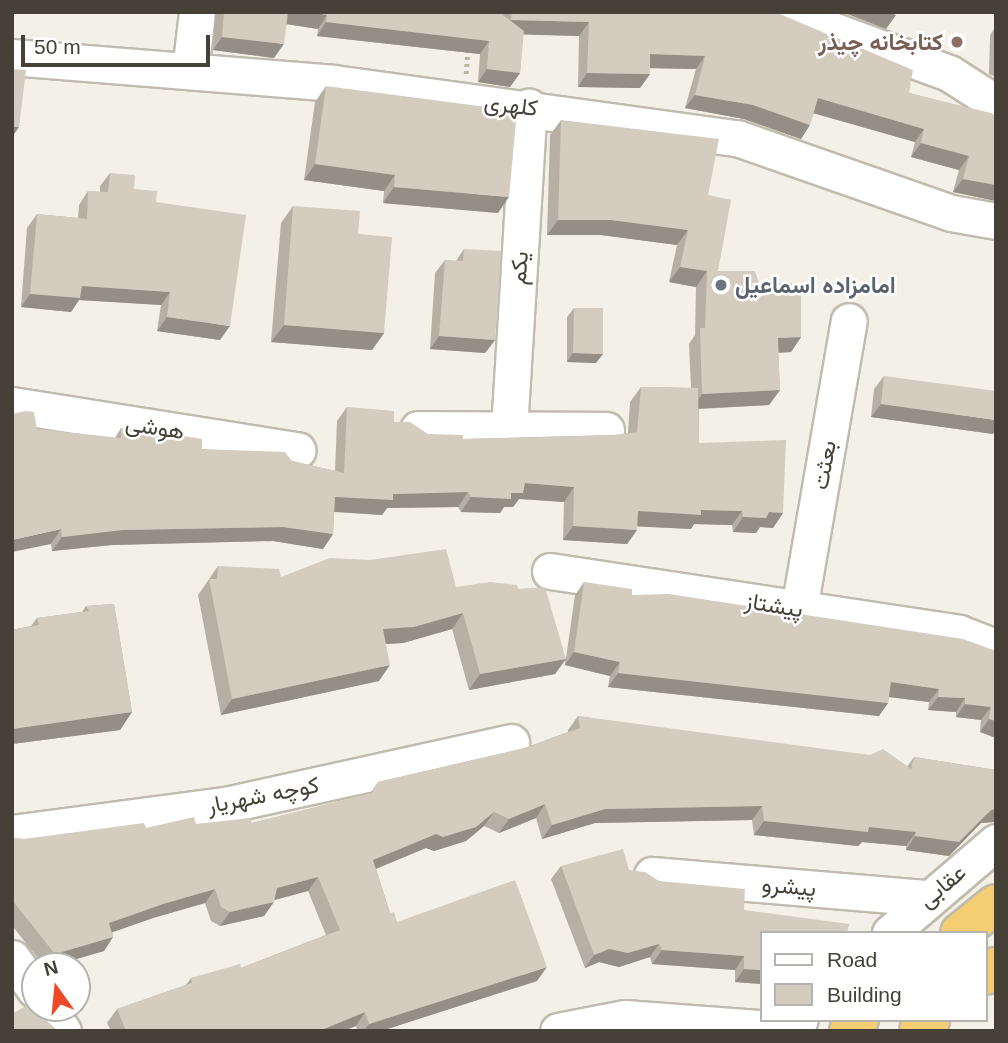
<!DOCTYPE html>
<meta charset="utf-8">
<style>
body{margin:0}
#map{position:relative;width:1008px;height:1043px;overflow:hidden;background:#f3f0e8;font-family:Arial,Vazirmatn,sans-serif}
div>[style]{position:absolute}
.path>*{height:4.5px;margin-top:-2.25px;transform-origin:0;background:repeating-linear-gradient(90deg,#bfb49e 0 3.5px,transparent 0 7px)}
.roads{filter:drop-shadow(2px 0 #c1bbae) drop-shadow(-2px 0 #c1bbae) drop-shadow(0 2px #c1bbae) drop-shadow(0 -2px #c1bbae)}
.minor>*{height:35px;margin:-17.5px;padding:0 17.5px;transform-origin:17.5px;border-radius:17.5px;background:#fff}
.highway>*{height:38px;margin:-19px;padding:0 19px;transform-origin:19px;border-radius:19px;background:#f5cd72}
.wall>*{inset:0;background:#b6afa3}
.shaded-wall>*{inset:0;background:#948f85}
.building>*{inset:0;background:#d4ccbe}
.dots>*{width:19px;height:19px;translate:-50% -50%;box-sizing:border-box;border:4px solid #fff;border-radius:50%}
span{translate:-50% -50%;white-space:nowrap;text-align:center;line-height:1.15;-webkit-text-stroke:5px #fff;paint-order:stroke}
.education-label{font-size:23px;color:#785e54;font-weight:700}
.right{translate:-100% -50%;text-align:right}
.street-label{font-size:23px;color:#464137}
.worship-label{font-size:23px;color:#5b616d;font-weight:700}
.left{translate:0 -50%;text-align:left}
.frame{position:absolute;inset:0;border:14px solid #464137;pointer-events:none}
.legend{position:absolute;left:760px;top:931px;width:228px;height:91px;box-sizing:border-box;background:#fff;border:2px solid #b5b3af;margin:0;padding:9px 12px;list-style:none;font-size:21px;color:#464137}
.legend li{display:flex;align-items:center;gap:14px;height:35px}
.legend b{width:35px;border:2px solid #b5b3af}
.north{position:absolute;left:21px;top:952px;width:70px;height:70px;box-sizing:border-box;background:#fff;border:2px solid #b5b3af;border-radius:50%;rotate:345deg;font-size:19px;font-weight:700;line-height:28px;text-align:center;color:#464137}
.north::after{content:'';display:block;margin:auto;width:24px;height:32px;background:#ed4926;clip-path:polygon(50% 0,100% 100%,50% 72%,0 100%)}
.scale{position:absolute;left:21px;top:35px;width:189px;height:32px;box-sizing:border-box;border:4px solid #464137;border-top:0;padding-left:9px;font-size:21px;line-height:24px;white-space:nowrap;color:#464137;-webkit-text-stroke:5px #fff;paint-order:stroke}
</style>
<div id="map">
<div class="path">
<div style="left:466px;top:74px;width:27px;rotate:-86deg"></div>
</div>
<div class="roads">
<div class="minor">
<div style="left:783px;top:12px;width:177px;rotate:20.2deg"></div>
<div style="left:949px;top:73px;width:56px;rotate:32.6deg"></div>
<div style="left:12px;top:57px;width:322px;rotate:4.6deg"></div>
<div style="left:333px;top:83px;width:408px;rotate:7.8deg"></div>
<div style="left:737px;top:138px;width:227px;rotate:19.3deg"></div>
<div style="left:951px;top:213px;width:46px;rotate:10.1deg"></div>
<div style="left:190px;top:71px;width:59px;rotate:-83.2deg"></div>
<div style="left:12px;top:405px;width:289px;rotate:9deg"></div>
<div style="left:418px;top:429px;width:188px;rotate:0.3deg"></div>
<div style="left:509px;top:430px;width:324px;rotate:-86.5deg"></div>
<div style="left:550px;top:571px;width:414px;rotate:8.6deg"></div>
<div style="left:959px;top:633px;width:40px;rotate:21deg"></div>
<div style="left:799px;top:609px;width:292px;rotate:-80.2deg"></div>
<div style="left:12px;top:833px;width:215px;rotate:-7.5deg"></div>
<div style="left:225px;top:805px;width:293px;rotate:-12.4deg"></div>
<div style="left:652px;top:875px;width:274px;rotate:4.8deg"></div>
<div style="left:890px;top:933px;width:140px;rotate:-40.6deg"></div>
<div style="left:12px;top:958px;width:39px;rotate:54deg"></div>
<div style="left:47px;top:1008px;width:28px;rotate:55deg"></div>
<div style="left:558px;top:1031px;width:68px;rotate:-11deg"></div>
<div style="left:625px;top:1018px;width:147px;rotate:4.3deg"></div>
<div style="left:772px;top:1029px;width:29px;rotate:-18deg"></div>
</div>
<div class="highway">
<div style="left:960px;top:933px;width:46px;rotate:-38.9deg"></div>
<div style="left:985px;top:975px;width:14px;rotate:-36deg"></div>
<div style="left:849px;top:1031px;width:15px;rotate:-48deg"></div>
<div style="left:919px;top:1031px;width:16px;rotate:-45deg"></div>
</div>
</div>
<div class="wall">
<div style="clip-path:polygon(215px 12px,499px 12px,502px 15px,503px 12px,775px 12px,909px 93px,996px 116px,996px 201px,953px 192px,959px 170px,911px 157px,915px 142px,814px 113px,801px 139px,744px 119px,685px 108px,696px 69px,650px 68px,650px 74px,640px 88px,578px 87px,579px 36px,523px 34px,520px 73px,510px 87px,478px 82px,480px 54px,317px 36px,318px 29px,287px 24px,274px 58px,213px 50px)"></div>
<div style="clip-path:polygon(996px 26px,996px 77px,989px 74px,990px 35px)"></div>
<div style="clip-path:polygon(326px 86px,498px 213px,383px 203px,384px 191px,304px 180px,315px 102px)"></div>
<div style="clip-path:polygon(561px 120px,708px 195px,718px 271px,759px 283px,801px 337px,791px 352px,778px 353px,780px 390px,769px 405px,699px 409px,699px 443px,783px 513px,773px 528px,760px 527px,756px 533px,733px 532px,732px 525px,694px 524px,691px 529px,637px 526px,637px 530px,627px 544px,563px 540px,564px 502px,519px 499px,513px 507px,504px 507px,500px 513px,461px 512px,458px 507px,387px 508px,382px 515px,334px 512px,333px 534px,323px 549px,273px 541px,112px 545px,52px 551px,51px 544px,121px 428px,202px 449px,292px 461px,335px 471px,337px 421px,347px 407px,428px 434px,463px 439px,616px 435px,628px 433px,630px 402px,641px 387px,691px 388px,689px 344px,695px 335px,696px 287px,669px 282px,677px 245px,601px 235px,547px 235px,550px 135px)"></div>
<div style="clip-path:polygon(110px 173px,134px 189px,156px 202px,220px 340px,157px 331px,161px 305px,79px 300px,71px 312px,21px 307px,27px 228px,37px 214px,78px 218px,79px 205px,88px 191px,100px 192px,100px 186px)"></div>
<div style="clip-path:polygon(293px 206px,358px 234px,384px 333px,372px 350px,271px 342px,281px 223px)"></div>
<div style="clip-path:polygon(464px 249px,495px 340px,485px 353px,430px 349px,435px 273px,445px 260px,456px 261px)"></div>
<div style="clip-path:polygon(574px 308px,596px 363px,567px 362px,567px 317px)"></div>
<div style="clip-path:polygon(884px 376px,993px 434px,871px 417px,874px 389px)"></div>
<div style="clip-path:polygon(218px 566px,281px 577px,456px 587px,518px 589px,566px 658px,575px 595px,584px 582px,632px 595px,996px 651px,996px 738px,980px 732px,981px 720px,956px 717px,956px 712px,928px 710px,929px 702px,889px 697px,888px 703px,879px 716px,608px 687px,610px 676px,565px 665px,565px 659px,555px 674px,469px 690px,452px 629px,403px 643px,386px 644px,379px 681px,221px 715px,198px 595px)"></div>
<div style="clip-path:polygon(114px 604px,132px 712px,120px 730px,12px 744px,12px 630px,31px 626px,37px 618px,82px 612px,86px 606px)"></div>
<div style="clip-path:polygon(578px 716px,907px 767px,914px 757px,996px 770px,996px 821px,995px 822px,981px 823px,949px 856px,906px 850px,906px 846px,862px 842px,858px 846px,754px 835px,752px 820px,595px 823px,542px 839px,536px 818px,499px 833px,484px 826px,466px 841px,434px 851px,426px 848px,376px 869px,390px 913px,397px 922px,537px 981px,381px 1031px,357px 1031px,356px 1026px,343px 1031px,111px 1031px,107px 1023px,117px 1009px,186px 985px,191px 978px,241px 968px,326px 935px,308px 891px,274px 900px,264px 916px,220px 926px,211px 921px,205px 903px,153px 918px,112px 932px,113px 937px,104px 951px,52px 966px,44px 966px,14px 928px,12px 931px,12px 838px,24px 839px,196px 824px,252px 823px,370px 794px,378px 782px,525px 748px,568px 732px,568px 730px)"></div>
<div style="clip-path:polygon(561px 866px,629px 870px,659px 881px,744px 910px,761px 933px,761px 984px,735px 982px,735px 970px,652px 964px,650px 957px,619px 967px,599px 962px,585px 968px,551px 879px)"></div>
</div>
<div class="shaded-wall">
<div style="clip-path:polygon(287px 12px,309px 12px,327px 15px,318px 29px,279px 23px)"></div>
<div style="clip-path:polygon(842px 12px,888px 12px,896px 15px,886px 29px)"></div>
<div style="clip-path:polygon(511px 20px,589px 22px,579px 36px,502px 34px)"></div>
<div style="clip-path:polygon(326px 22px,489px 41px,480px 54px,317px 36px)"></div>
<div style="clip-path:polygon(222px 37px,284px 44px,274px 58px,213px 50px)"></div>
<div style="clip-path:polygon(650px 54px,705px 56px,696px 69px,640px 68px)"></div>
<div style="clip-path:polygon(487px 69px,520px 73px,510px 87px,478px 82px)"></div>
<div style="clip-path:polygon(587px 73px,650px 74px,640px 88px,578px 87px)"></div>
<div style="clip-path:polygon(695px 95px,753px 105px,810px 125px,801px 139px,744px 119px,685px 108px)"></div>
<div style="clip-path:polygon(818px 98px,924px 129px,915px 142px,809px 112px)"></div>
<div style="clip-path:polygon(12px 126px,19px 127px,13px 136px,12px 136px)"></div>
<div style="clip-path:polygon(921px 143px,969px 156px,959px 170px,911px 157px)"></div>
<div style="clip-path:polygon(315px 164px,395px 175px,384px 191px,304px 180px)"></div>
<div style="clip-path:polygon(963px 179px,996px 185px,996px 201px,953px 192px)"></div>
<div style="clip-path:polygon(394px 187px,509px 197px,498px 213px,383px 203px)"></div>
<div style="clip-path:polygon(558px 220px,611px 220px,688px 230px,677px 245px,601px 235px,547px 235px)"></div>
<div style="clip-path:polygon(680px 267px,707px 271px,696px 287px,669px 282px)"></div>
<div style="clip-path:polygon(82px 286px,170px 292px,161px 305px,79px 300px,71px 312px,21px 307px,30px 294px)"></div>
<div style="clip-path:polygon(167px 317px,230px 326px,220px 340px,157px 331px)"></div>
<div style="clip-path:polygon(284px 325px,384px 333px,372px 350px,271px 342px)"></div>
<div style="clip-path:polygon(439px 336px,495px 340px,485px 353px,430px 349px)"></div>
<div style="clip-path:polygon(801px 337px,791px 352px,767px 353px,778px 338px)"></div>
<div style="clip-path:polygon(573px 353px,603px 354px,596px 363px,567px 362px)"></div>
<div style="clip-path:polygon(780px 390px,769px 405px,692px 409px,702px 394px)"></div>
<div style="clip-path:polygon(881px 404px,996px 420px,996px 430px,993px 434px,871px 417px)"></div>
<div style="clip-path:polygon(525px 483px,574px 487px,564px 502px,519px 499px,513px 507px,504px 507px,500px 513px,461px 512px,471px 497px,511px 493px)"></div>
<div style="clip-path:polygon(468px 492px,458px 507px,387px 508px,382px 515px,324px 511px,335px 497px,393px 494px)"></div>
<div style="clip-path:polygon(701px 510px,742px 511px,732px 525px,694px 524px,691px 529px,628px 526px,638px 511px)"></div>
<div style="clip-path:polygon(769px 512px,783px 513px,773px 528px,760px 527px,756px 533px,733px 532px,743px 517px)"></div>
<div style="clip-path:polygon(573px 526px,637px 530px,627px 544px,563px 540px)"></div>
<div style="clip-path:polygon(283px 527px,333px 534px,323px 549px,273px 541px,112px 545px,52px 551px,62px 537px,122px 530px)"></div>
<div style="clip-path:polygon(61px 529px,51px 544px,12px 552px,12px 540px)"></div>
<div style="clip-path:polygon(463px 613px,452px 629px,403px 643px,371px 645px,383px 629px)"></div>
<div style="clip-path:polygon(574px 652px,620px 662px,610px 676px,565px 665px)"></div>
<div style="clip-path:polygon(566px 659px,555px 674px,469px 690px,480px 674px)"></div>
<div style="clip-path:polygon(390px 665px,379px 681px,221px 715px,232px 699px)"></div>
<div style="clip-path:polygon(618px 673px,888px 703px,879px 716px,608px 687px)"></div>
<div style="clip-path:polygon(891px 682px,939px 689px,929px 702px,881px 696px)"></div>
<div style="clip-path:polygon(938px 697px,965px 698px,956px 712px,928px 710px)"></div>
<div style="clip-path:polygon(965px 704px,991px 707px,981px 720px,956px 717px)"></div>
<div style="clip-path:polygon(132px 712px,120px 730px,12px 744px,12px 729px)"></div>
<div style="clip-path:polygon(989px 719px,996px 721px,996px 738px,980px 732px)"></div>
<div style="clip-path:polygon(545px 804px,536px 818px,499px 833px,509px 819px)"></div>
<div style="clip-path:polygon(762px 806px,752px 820px,595px 823px,542px 839px,552px 825px,605px 809px)"></div>
<div style="clip-path:polygon(996px 809px,996px 821px,995px 822px,981px 823px,949px 856px,906px 850px,915px 836px,991px 810px)"></div>
<div style="clip-path:polygon(494px 812px,484px 826px,466px 841px,434px 851px,426px 848px,363px 874px,373px 860px,436px 834px)"></div>
<div style="clip-path:polygon(764px 821px,869px 827px,916px 832px,906px 846px,862px 842px,858px 846px,754px 835px)"></div>
<div style="clip-path:polygon(318px 877px,308px 891px,267px 902px,277px 888px)"></div>
<div style="clip-path:polygon(215px 889px,205px 903px,153px 918px,99px 937px,109px 923px,163px 904px)"></div>
<div style="clip-path:polygon(274px 902px,264px 916px,220px 926px,230px 912px)"></div>
<div style="clip-path:polygon(113px 937px,104px 951px,52px 966px,47px 966px,55px 954px)"></div>
<div style="clip-path:polygon(659px 944px,650px 957px,619px 967px,599px 962px,585px 968px,594px 955px,609px 949px)"></div>
<div style="clip-path:polygon(662px 950px,744px 956px,735px 970px,652px 964px)"></div>
<div style="clip-path:polygon(547px 967px,537px 981px,381px 1031px,364px 1031px,369px 1024px)"></div>
<div style="clip-path:polygon(744px 969px,761px 970px,761px 984px,735px 982px)"></div>
<div style="clip-path:polygon(365px 1012px,356px 1026px,343px 1031px,319px 1031px)"></div>
</div>
<div class="building">
<div style="clip-path:polygon(224px 12px,288px 12px,284px 44px,222px 37px)"></div>
<div style="clip-path:polygon(309px 12px,499px 12px,524px 31px,520px 73px,487px 69px,489px 41px,326px 22px,327px 15px)"></div>
<div style="clip-path:polygon(512px 12px,775px 12px,913px 70px,909px 93px,991px 113px,996px 116px,996px 185px,963px 179px,969px 156px,921px 143px,924px 129px,818px 98px,810px 125px,753px 105px,695px 95px,705px 56px,650px 54px,650px 74px,587px 73px,589px 22px,511px 20px)"></div>
<div style="clip-path:polygon(12px 69px,26px 70px,19px 127px,12px 126px)"></div>
<div style="clip-path:polygon(326px 86px,517px 111px,509px 197px,394px 187px,395px 175px,315px 164px)"></div>
<div style="clip-path:polygon(561px 120px,719px 139px,708px 195px,731px 200px,718px 271px,755px 271px,759px 283px,801px 283px,801px 337px,778px 338px,780px 390px,702px 394px,700px 328px,705px 328px,707px 271px,680px 267px,688px 230px,611px 220px,558px 220px)"></div>
<div style="clip-path:polygon(110px 173px,135px 175px,134px 189px,157px 191px,156px 202px,246px 215px,230px 326px,167px 317px,170px 292px,82px 286px,80px 298px,30px 294px,37px 214px,87px 219px,88px 191px,108px 192px)"></div>
<div style="clip-path:polygon(293px 206px,360px 211px,358px 234px,392px 237px,384px 333px,284px 325px)"></div>
<div style="clip-path:polygon(464px 249px,501px 251px,495px 340px,439px 336px,445px 260px,463px 261px)"></div>
<div style="clip-path:polygon(574px 308px,603px 308px,603px 354px,573px 353px)"></div>
<div style="clip-path:polygon(884px 376px,996px 391px,996px 420px,881px 404px)"></div>
<div style="clip-path:polygon(641px 387px,698px 388px,699px 443px,786px 440px,783px 513px,769px 512px,766px 518px,743px 517px,742px 511px,701px 510px,701px 515px,638px 511px,637px 530px,573px 526px,574px 487px,525px 483px,523px 493px,511px 493px,511px 499px,471px 497px,468px 492px,393px 494px,393px 500px,335px 497px,333px 534px,283px 527px,122px 530px,62px 537px,61px 529px,12px 540px,12px 414px,25px 411px,34px 412px,37px 429px,121px 438px,121px 428px,139px 429px,202px 439px,202px 449px,285px 452px,292px 461px,344px 473px,347px 407px,394px 411px,394px 422px,410px 422px,428px 434px,463px 435px,463px 439px,616px 435px,637px 432px)"></div>
<div style="clip-path:polygon(446px 549px,456px 587px,490px 582px,517px 585px,518px 589px,545px 587px,566px 659px,480px 674px,463px 613px,414px 627px,383px 629px,390px 665px,232px 699px,209px 579px,217px 579px,218px 566px,279px 569px,281px 577px,330px 558px,370px 560px)"></div>
<div style="clip-path:polygon(584px 582px,632px 589px,632px 595px,669px 594px,963px 639px,996px 651px,996px 721px,989px 719px,991px 707px,965px 704px,965px 698px,938px 697px,939px 689px,891px 682px,888px 703px,618px 673px,620px 662px,574px 652px)"></div>
<div style="clip-path:polygon(114px 604px,132px 712px,12px 729px,12px 630px,39px 625px,37px 618px,89px 611px,86px 606px)"></div>
<div style="clip-path:polygon(578px 716px,870px 755px,883px 749px,911px 769px,914px 757px,996px 770px,996px 809px,991px 810px,959px 842px,915px 836px,916px 832px,869px 827px,868px 832px,764px 821px,762px 806px,605px 809px,552px 825px,545px 804px,509px 819px,494px 812px,476px 827px,443px 837px,436px 834px,373px 860px,390px 913px,394px 912px,397px 922px,515px 880px,547px 967px,369px 1024px,365px 1012px,319px 1031px,126px 1031px,117px 1009px,192px 983px,191px 978px,240px 964px,241px 968px,340px 930px,318px 877px,277px 888px,274px 902px,230px 912px,221px 907px,215px 889px,163px 904px,109px 923px,113px 937px,55px 954px,12px 900px,12px 838px,24px 839px,144px 823px,146px 828px,194px 817px,196px 824px,250px 818px,252px 823px,372px 793px,378px 782px,525px 748px,580px 728px)"></div>
<div style="clip-path:polygon(623px 849px,629px 870px,645px 872px,659px 881px,745px 889px,744px 910px,849px 924px,847px 933px,761px 933px,761px 970px,744px 969px,744px 956px,662px 950px,659px 944px,628px 953px,609px 949px,594px 955px,561px 866px)"></div>
<div style="clip-path:polygon(29px 1004px,58px 1031px,12px 1031px,12px 1014px)"></div>
</div>
<div class="dots">
<div style="left:957px;top:42px;background:#8d6e63"></div>
<div style="left:721px;top:285px;background:#6b7280"></div>
</div>
<div class="education-label">
<span class="right" style="left:943px;top:42px">کتابخانه چیذر</span>
</div>
<div class="street-label">
<span style="left:511px;top:105px;rotate:7deg">کلهری</span>
<span style="left:519px;top:268px;rotate:-86deg">یکم</span>
<span style="left:155px;top:427px;rotate:9deg">هوشی</span>
<span style="left:824px;top:465px;rotate:-80deg">بعثت</span>
<span style="left:774px;top:605px;rotate:9deg">پیشتاز</span>
<span style="left:263px;top:795px;rotate:-11deg">کوچه شهریار</span>
<span style="left:789px;top:886px;rotate:5deg">پیشرو</span>
<span style="left:942px;top:886px;rotate:-40deg">عقابی</span>
</div>
<div class="worship-label">
<span class="left" style="left:735px;top:285px">امامزاده اسماعیل</span>
</div>
<div class="frame"></div>
<ul class="legend">
<li><b style="height:9px;background:#fff"></b>Road</li>
<li><b style="height:19px;background:#d4ccbe"></b>Building</li>
</ul>
<div class="north">N</div>
<div class="scale">50 m</div>
</div>
